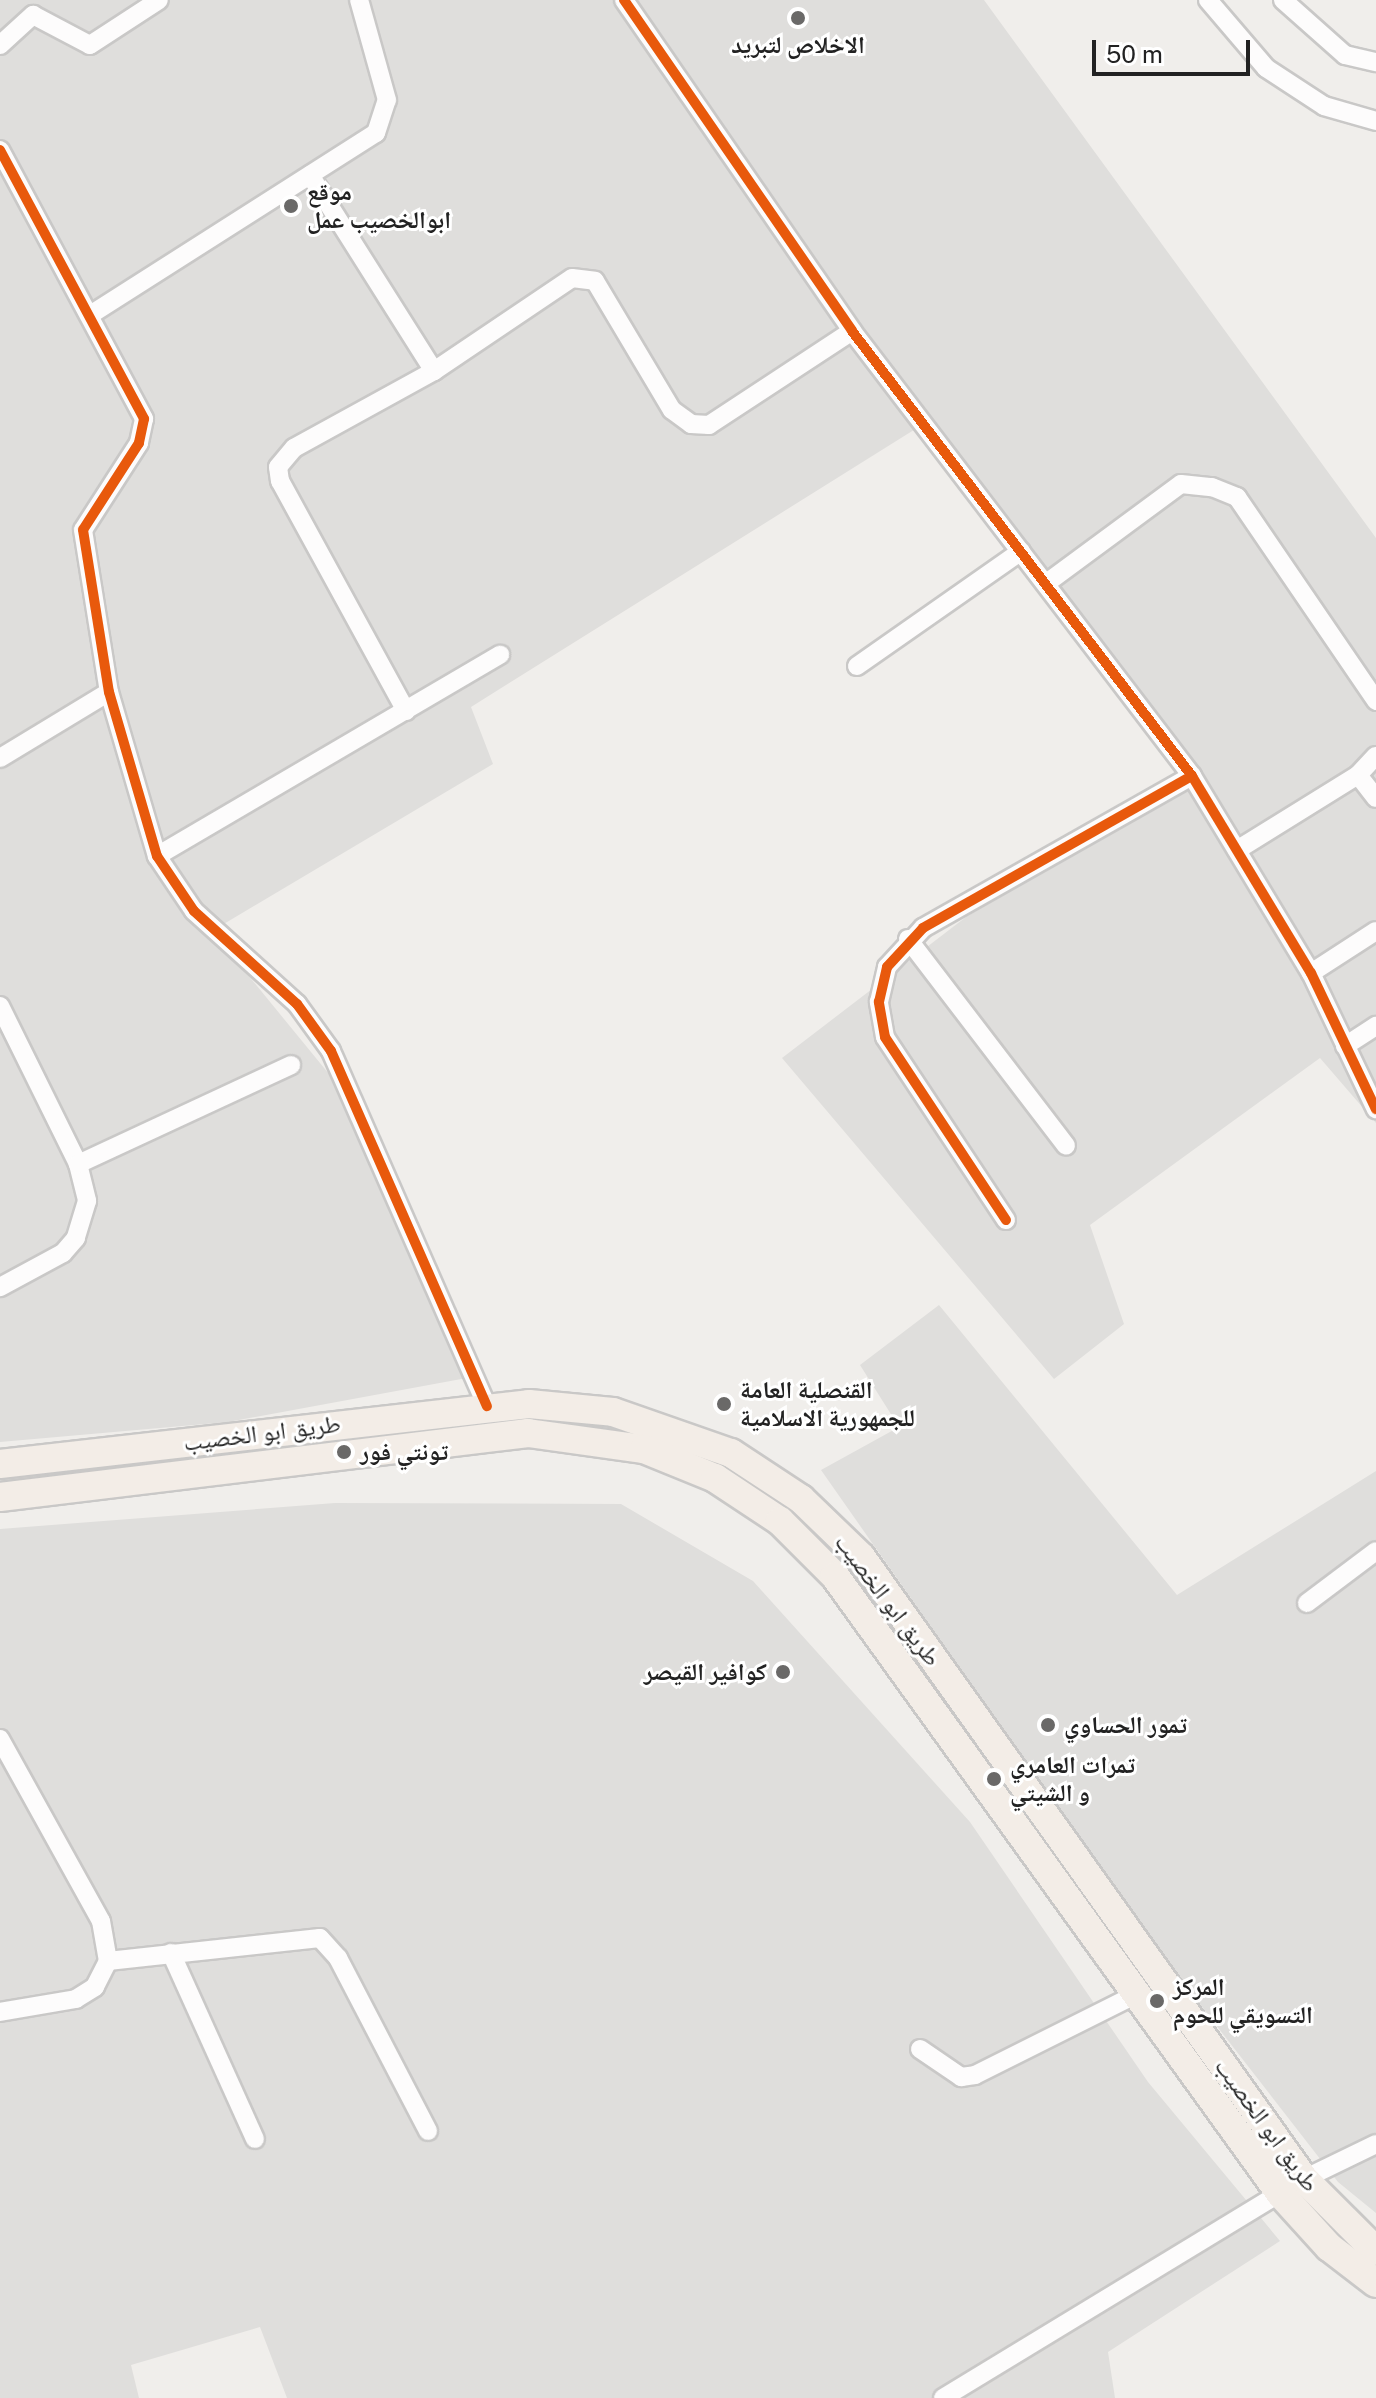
<!DOCTYPE html>
<meta charset="utf-8">
<style>
body{margin:0}
#map{position:relative;width:1376px;height:2398px;overflow:hidden;background:#f0eeeb;font-family:"Public Sans","Noto Naskh Arabic",sans-serif}
div>[style]{position:absolute}
.residential>*{inset:0;background:#dfdedc}
.roads{filter:drop-shadow(2px 0 #c9c8c7) drop-shadow(-2px 0 #c9c8c7) drop-shadow(0 2px #c9c8c7) drop-shadow(0 -2px #c9c8c7)}
.minor>*{height:18px;margin:-9px;padding:0 9px;transform-origin:9px;border-radius:9px;background:#fdfcfc}
.primary>*{height:28px;margin:-14px;padding:0 14px;transform-origin:14px;border-radius:14px;background:#f3ede7}
.cycleway>*{height:10px;margin:-5px;padding:0 5px;transform-origin:5px;border-radius:5px;background:#e8590c}
.dots>*{width:22px;height:22px;translate:-50% -50%;box-sizing:border-box;border:4px solid #fff;border-radius:50%}
span{translate:-50% -50%;white-space:nowrap;text-align:center;line-height:1.15;-webkit-text-stroke:6px #fff;paint-order:stroke}
.poi-label{font-size:24px;color:#222;font-weight:700}
.left{translate:0 -50%;text-align:left}
.right{translate:-100% -50%;text-align:right}
.street-label{font-size:24px;color:#222}
.scale{position:absolute;left:1092px;top:40px;width:158px;height:36px;box-sizing:border-box;border:4px solid #222;border-top:0;padding-left:10px;font-size:24px;line-height:28px;white-space:nowrap;color:#222;-webkit-text-stroke:6px #fff;paint-order:stroke}
</style>
<div id="map">
<div class="residential">
<div style="clip-path:polygon(0 0,984px 0,1376px 538px,1376px 1123px,1320px 1058px,1090px 1225px,1124px 1324px,1054px 1379px,782px 1058px,966px 917px,1196px 780px,925px 423px,471px 707px,493px 764px,212px 931px,338px 1085px,483px 1375px,228px 1422px,0 1442px)"></div>
<div style="clip-path:polygon(939px 1305px,1177px 1595px,1376px 1471px,1376px 2213px,1338px 2182px,1153px 1944px,821px 1470px,899px 1427px,860px 1365px)"></div>
<div style="clip-path:polygon(335px 1503px,621px 1504px,753px 1581px,970px 1822px,1148px 2082px,1280px 2241px,1108px 2352px,1115px 2398px,287px 2398px,260px 2327px,131px 2365px,139px 2398px,0 2398px,0 1529px)"></div>
</div>
<div class="roads">
<div class="minor">
<div style="left:624px;top:0;width:402px;rotate:55.4deg"></div>
<div style="left:852px;top:331px;width:560px;rotate:52.62deg"></div>
<div style="left:1192px;top:776px;width:230px;rotate:58.9deg"></div>
<div style="left:1311px;top:973px;width:151px;rotate:64.5deg"></div>
<div style="left:1208px;top:0;width:89px;rotate:49.5deg"></div>
<div style="left:1266px;top:68px;width:69px;rotate:33.2deg"></div>
<div style="left:1324px;top:106px;width:54px;rotate:16.1deg"></div>
<div style="left:1283px;top:0;width:83px;rotate:41.6deg"></div>
<div style="left:1345px;top:55px;width:32px;rotate:13deg"></div>
<div style="left:0;top:45px;width:45px;rotate:-42.3deg"></div>
<div style="left:33px;top:15px;width:64px;rotate:27.8deg"></div>
<div style="left:90px;top:45px;width:82px;rotate:-33.1deg"></div>
<div style="left:0;top:150px;width:305px;rotate:61.8deg"></div>
<div style="left:144px;top:419px;width:25px;rotate:102deg"></div>
<div style="left:139px;top:443px;width:103px;rotate:122.8deg"></div>
<div style="left:83px;top:530px;width:164px;rotate:80.9deg"></div>
<div style="left:109px;top:692px;width:171px;rotate:73.7deg"></div>
<div style="left:157px;top:856px;width:66px;rotate:56.1deg"></div>
<div style="left:194px;top:911px;width:139px;rotate:42.1deg"></div>
<div style="left:297px;top:1004px;width:58px;rotate:54.1deg"></div>
<div style="left:331px;top:1051px;width:388px;rotate:66.3deg"></div>
<div style="left:310px;top:175px;width:232px;rotate:57.7deg"></div>
<div style="left:90px;top:315px;width:339px;rotate:-32.5deg"></div>
<div style="left:376px;top:133px;width:35px;rotate:-72deg"></div>
<div style="left:387px;top:100px;width:104px;rotate:-105.6deg"></div>
<div style="left:1048px;top:582px;width:165px;rotate:-36.4deg"></div>
<div style="left:1181px;top:484px;width:31px;rotate:6deg"></div>
<div style="left:1212px;top:487px;width:27px;rotate:22deg"></div>
<div style="left:1237px;top:497px;width:247px;rotate:55.7deg"></div>
<div style="left:857px;top:666px;width:200px;rotate:-35deg"></div>
<div style="left:406px;top:711px;width:262px;rotate:-118.7deg"></div>
<div style="left:280px;top:481px;width:14px;rotate:-98deg"></div>
<div style="left:278px;top:467px;width:25px;rotate:-50deg"></div>
<div style="left:294px;top:448px;width:160px;rotate:-28.8deg"></div>
<div style="left:434px;top:371px;width:166px;rotate:-34deg"></div>
<div style="left:572px;top:278px;width:23px;rotate:7deg"></div>
<div style="left:595px;top:281px;width:150px;rotate:59.2deg"></div>
<div style="left:672px;top:410px;width:24px;rotate:36deg"></div>
<div style="left:691px;top:424px;width:18px;rotate:3deg"></div>
<div style="left:709px;top:425px;width:171px;rotate:-33.3deg"></div>
<div style="left:0;top:758px;width:127px;rotate:-31.2deg"></div>
<div style="left:1358px;top:775px;width:29px;rotate:52deg"></div>
<div style="left:1237px;top:850px;width:142px;rotate:-31.8deg"></div>
<div style="left:1358px;top:775px;width:26px;rotate:-47deg"></div>
<div style="left:157px;top:856px;width:398px;rotate:-30.4deg"></div>
<div style="left:908px;top:939px;width:260px;rotate:52.6deg"></div>
<div style="left:1311px;top:973px;width:77px;rotate:-32.9deg"></div>
<div style="left:0;top:1006px;width:176px;rotate:63.7deg"></div>
<div style="left:78px;top:1164px;width:38px;rotate:76deg"></div>
<div style="left:87px;top:1201px;width:39px;rotate:107deg"></div>
<div style="left:76px;top:1238px;width:20px;rotate:131deg"></div>
<div style="left:63px;top:1253px;width:72px;rotate:151.6deg"></div>
<div style="left:1345px;top:1046px;width:37px;rotate:-33deg"></div>
<div style="left:78px;top:1164px;width:235px;rotate:-24.9deg"></div>
<div style="left:1006px;top:1220px;width:219px;rotate:-123.5deg"></div>
<div style="left:885px;top:1037px;width:36px;rotate:-100deg"></div>
<div style="left:879px;top:1002px;width:36px;rotate:-77deg"></div>
<div style="left:887px;top:967px;width:53px;rotate:-47.3deg"></div>
<div style="left:923px;top:928px;width:309px;rotate:-29.5deg"></div>
<div style="left:1307px;top:1603px;width:86px;rotate:-37deg"></div>
<div style="left:0;top:1739px;width:208px;rotate:61deg"></div>
<div style="left:101px;top:1921px;width:41px;rotate:80.1deg"></div>
<div style="left:108px;top:1961px;width:29px;rotate:117deg"></div>
<div style="left:95px;top:1987px;width:22px;rotate:148deg"></div>
<div style="left:76px;top:1999px;width:77px;rotate:170.3deg"></div>
<div style="left:171px;top:1953px;width:204px;rotate:65.7deg"></div>
<div style="left:108px;top:1961px;width:213px;rotate:-6.2deg"></div>
<div style="left:320px;top:1938px;width:27px;rotate:48deg"></div>
<div style="left:338px;top:1958px;width:195px;rotate:62.5deg"></div>
<div style="left:920px;top:2049px;width:50px;rotate:34.3deg"></div>
<div style="left:961px;top:2077px;width:14px;rotate:-8deg"></div>
<div style="left:975px;top:2075px;width:181px;rotate:-26.6deg"></div>
<div style="left:1304px;top:2179px;width:80px;rotate:-25.9deg"></div>
<div style="left:943px;top:2398px;width:394px;rotate:-31.3deg"></div>
</div>
<div class="primary">
<div style="left:0;top:1464px;width:532px;rotate:-6.47deg"></div>
<div style="left:529px;top:1404px;width:84px;rotate:5.4deg"></div>
<div style="left:613px;top:1412px;width:125px;rotate:19.2deg"></div>
<div style="left:731px;top:1453px;width:84px;rotate:33.3deg"></div>
<div style="left:801px;top:1499px;width:83px;rotate:44deg"></div>
<div style="left:861px;top:1557px;width:764px;rotate:54.54deg"></div>
<div style="left:1304px;top:2179px;width:102px;rotate:45deg"></div>
<div style="left:0;top:1497px;width:532px;rotate:-6.91deg"></div>
<div style="left:528px;top:1433px;width:117px;rotate:7.9deg"></div>
<div style="left:644px;top:1449px;width:77px;rotate:22.2deg"></div>
<div style="left:715px;top:1478px;width:78px;rotate:33.5deg"></div>
<div style="left:780px;top:1521px;width:78px;rotate:45deg"></div>
<div style="left:835px;top:1576px;width:761px;rotate:54.2deg"></div>
<div style="left:1280px;top:2193px;width:73px;rotate:47.8deg"></div>
<div style="left:1329px;top:2247px;width:59px;rotate:37.5deg"></div>
</div>
</div>
<div class="cycleway">
<div style="left:624px;top:0;width:402px;rotate:55.4deg"></div>
<div style="left:852px;top:331px;width:560px;rotate:52.62deg"></div>
<div style="left:1192px;top:776px;width:230px;rotate:58.9deg"></div>
<div style="left:1311px;top:973px;width:151px;rotate:64.5deg"></div>
<div style="left:0;top:150px;width:305px;rotate:61.8deg"></div>
<div style="left:144px;top:419px;width:25px;rotate:102deg"></div>
<div style="left:139px;top:443px;width:103px;rotate:122.8deg"></div>
<div style="left:83px;top:530px;width:164px;rotate:80.9deg"></div>
<div style="left:109px;top:692px;width:171px;rotate:73.7deg"></div>
<div style="left:157px;top:856px;width:66px;rotate:56.1deg"></div>
<div style="left:194px;top:911px;width:139px;rotate:42.1deg"></div>
<div style="left:297px;top:1004px;width:58px;rotate:54.1deg"></div>
<div style="left:331px;top:1051px;width:388px;rotate:66.3deg"></div>
<div style="left:1006px;top:1220px;width:219px;rotate:-123.5deg"></div>
<div style="left:885px;top:1037px;width:36px;rotate:-100deg"></div>
<div style="left:879px;top:1002px;width:36px;rotate:-77deg"></div>
<div style="left:887px;top:967px;width:53px;rotate:-47.3deg"></div>
<div style="left:923px;top:928px;width:309px;rotate:-29.5deg"></div>
</div>
<div class="dots">
<div style="left:798px;top:18px;background:#6a6968"></div>
<div style="left:291px;top:206px;background:#6a6968"></div>
<div style="left:724px;top:1404px;background:#6a6968"></div>
<div style="left:344px;top:1452px;background:#6a6968"></div>
<div style="left:783px;top:1672px;background:#6a6968"></div>
<div style="left:1048px;top:1725px;background:#6a6968"></div>
<div style="left:994px;top:1779px;background:#6a6968"></div>
<div style="left:1157px;top:2001px;background:#6a6968"></div>
</div>
<div class="poi-label">
<span style="left:798px;top:45px">الاخلاص لتبريد</span>
<span class="left" style="left:307px;top:206px">موقع<br>ابوالخصيب عمل</span>
<span class="left" style="left:740px;top:1404px">القنصلية العامة<br>للجمهورية الاسلامية</span>
<span class="left" style="left:360px;top:1452px">تونتي فور</span>
<span class="right" style="left:767px;top:1672px">كوافير القيصر</span>
<span class="left" style="left:1064px;top:1725px">تمور الحساوي</span>
<span class="left" style="left:1010px;top:1779px">تمرات العامري<br>و الشيتي</span>
<span class="left" style="left:1173px;top:2001px">المركز<br>التسويقي للحوم</span>
</div>
<div class="street-label">
<span style="left:262px;top:1433px;rotate:-7deg">طريق ابو الخصيب</span>
<span style="left:888px;top:1600px;rotate:53deg">طريق ابو الخصيب</span>
<span style="left:1267px;top:2125px;rotate:54deg">طريق ابو الخصيب</span>
</div>
<div class="scale">50 m</div>
</div>
